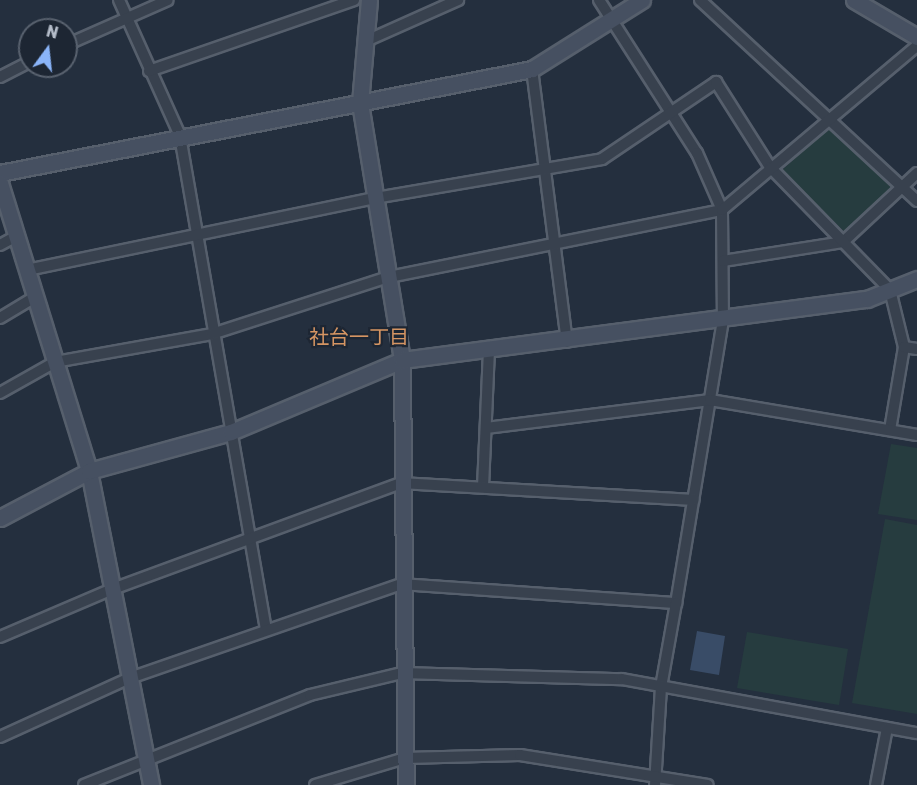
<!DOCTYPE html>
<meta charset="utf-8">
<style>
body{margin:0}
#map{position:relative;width:917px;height:785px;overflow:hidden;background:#242f3e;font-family:Rubik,"Noto Sans JP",sans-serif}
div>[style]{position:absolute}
.green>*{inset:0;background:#263c3f}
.water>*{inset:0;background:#394c67}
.roads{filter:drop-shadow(2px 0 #565f6c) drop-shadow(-2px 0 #565f6c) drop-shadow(0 2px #565f6c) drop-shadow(0 -2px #565f6c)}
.street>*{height:10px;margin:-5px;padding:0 5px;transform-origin:5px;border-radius:5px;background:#38414e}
.secondary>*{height:15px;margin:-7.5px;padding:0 7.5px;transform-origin:7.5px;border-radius:7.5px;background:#465061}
span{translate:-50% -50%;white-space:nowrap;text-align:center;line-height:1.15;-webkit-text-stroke:4.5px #1d2633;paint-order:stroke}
.neighbourhood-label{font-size:20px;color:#d59563}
.north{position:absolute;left:18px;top:18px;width:60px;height:60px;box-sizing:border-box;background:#1d2633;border:2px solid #59626f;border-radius:50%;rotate:15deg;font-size:16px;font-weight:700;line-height:24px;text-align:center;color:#b4bcc9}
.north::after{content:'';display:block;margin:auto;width:21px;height:27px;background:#8ab4f8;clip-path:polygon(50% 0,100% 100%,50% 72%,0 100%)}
</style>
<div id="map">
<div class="green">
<div style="clip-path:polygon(831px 126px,894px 187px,847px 234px,781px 171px)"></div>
<div style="clip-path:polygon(891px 444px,917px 448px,917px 520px,878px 514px)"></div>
<div style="clip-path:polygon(885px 519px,917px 525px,917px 714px,852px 703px)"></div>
<div style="clip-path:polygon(747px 632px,848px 649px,839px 705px,737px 688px)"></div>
</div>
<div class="water">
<div style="clip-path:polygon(697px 631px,725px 636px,719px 675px,690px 670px)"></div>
</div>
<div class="roads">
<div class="street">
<div style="left:119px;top:0;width:149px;rotate:65.8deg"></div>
<div style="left:180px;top:136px;width:501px;rotate:80.12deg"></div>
<div style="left:599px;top:0;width:182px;rotate:57.4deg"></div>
<div style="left:697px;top:153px;width:62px;rotate:66.3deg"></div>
<div style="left:722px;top:210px;width:110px;rotate:89.5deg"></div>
<div style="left:723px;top:320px;width:287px;rotate:99.4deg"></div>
<div style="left:700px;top:0;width:296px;rotate:42.8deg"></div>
<div style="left:366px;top:41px;width:101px;rotate:-24deg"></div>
<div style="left:66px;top:45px;width:111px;rotate:-23.8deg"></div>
<div style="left:532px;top:69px;width:275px;rotate:82.7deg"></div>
<div style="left:149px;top:71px;width:217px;rotate:-19.1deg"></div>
<div style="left:0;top:77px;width:34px;rotate:-27deg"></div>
<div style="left:0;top:245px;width:18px;rotate:-29deg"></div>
<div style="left:723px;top:261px;width:121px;rotate:-9deg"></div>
<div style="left:843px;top:242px;width:101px;rotate:-43deg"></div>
<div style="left:27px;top:270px;width:355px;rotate:-11.7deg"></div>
<div style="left:375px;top:198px;width:230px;rotate:-9.7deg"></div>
<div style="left:602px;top:159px;width:138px;rotate:-34deg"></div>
<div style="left:716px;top:82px;width:101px;rotate:57.6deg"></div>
<div style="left:770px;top:167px;width:172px;rotate:45.7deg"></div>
<div style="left:890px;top:290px;width:59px;rotate:76.2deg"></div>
<div style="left:904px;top:347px;width:84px;rotate:99.6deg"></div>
<div style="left:0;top:318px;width:41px;rotate:-31deg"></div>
<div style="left:904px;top:347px;width:13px;rotate:9deg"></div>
<div style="left:0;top:393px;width:63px;rotate:-29.4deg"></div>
<div style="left:55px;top:362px;width:159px;rotate:-10.1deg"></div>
<div style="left:212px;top:334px;width:186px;rotate:-17.9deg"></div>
<div style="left:389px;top:277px;width:340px;rotate:-11.4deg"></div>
<div style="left:722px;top:210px;width:255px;rotate:-40.1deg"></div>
<div style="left:486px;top:428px;width:226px;rotate:-7.1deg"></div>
<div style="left:710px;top:400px;width:210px;rotate:9.6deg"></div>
<div style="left:483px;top:487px;width:137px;rotate:-87.5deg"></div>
<div style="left:0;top:637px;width:120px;rotate:-23.1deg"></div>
<div style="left:110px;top:590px;width:310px;rotate:-20.2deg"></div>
<div style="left:401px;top:483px;width:293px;rotate:3.3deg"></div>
<div style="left:0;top:737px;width:140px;rotate:-24.5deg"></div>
<div style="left:127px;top:679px;width:291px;rotate:-19.1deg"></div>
<div style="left:402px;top:584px;width:275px;rotate:4deg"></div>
<div style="left:676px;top:603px;width:85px;rotate:100.1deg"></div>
<div style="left:661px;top:687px;width:98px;rotate:93.5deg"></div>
<div style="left:84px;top:785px;width:243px;rotate:-21.7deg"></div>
<div style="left:310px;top:695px;width:95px;rotate:-13.4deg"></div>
<div style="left:402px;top:673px;width:220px;rotate:1.6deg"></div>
<div style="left:622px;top:679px;width:300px;rotate:10.4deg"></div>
<div style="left:315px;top:785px;width:94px;rotate:-16.7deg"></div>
<div style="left:405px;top:758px;width:115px;rotate:-1.5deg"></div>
<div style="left:520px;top:755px;width:190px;rotate:9.1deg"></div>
<div style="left:876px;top:785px;width:58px;rotate:-79.1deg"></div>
</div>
<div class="secondary">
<div style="left:369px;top:0;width:103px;rotate:95deg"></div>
<div style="left:360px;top:103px;width:260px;rotate:80.7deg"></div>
<div style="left:402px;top:360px;width:425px;rotate:89.5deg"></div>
<div style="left:854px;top:0;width:73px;rotate:30.4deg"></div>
<div style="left:0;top:173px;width:542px;rotate:-11.06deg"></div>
<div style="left:532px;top:69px;width:130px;rotate:-32.1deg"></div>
<div style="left:0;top:183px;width:301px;rotate:72.8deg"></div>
<div style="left:89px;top:471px;width:320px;rotate:78.8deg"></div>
<div style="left:0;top:518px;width:101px;rotate:-27.8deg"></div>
<div style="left:89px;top:471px;width:147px;rotate:-15.4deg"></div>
<div style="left:231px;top:432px;width:186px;rotate:-22.8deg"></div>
<div style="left:402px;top:360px;width:469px;rotate:-7.5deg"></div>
<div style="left:867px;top:299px;width:54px;rotate:-21.8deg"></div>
</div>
</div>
<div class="neighbourhood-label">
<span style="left:359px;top:337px">社台一丁目</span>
</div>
<div class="north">N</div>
</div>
